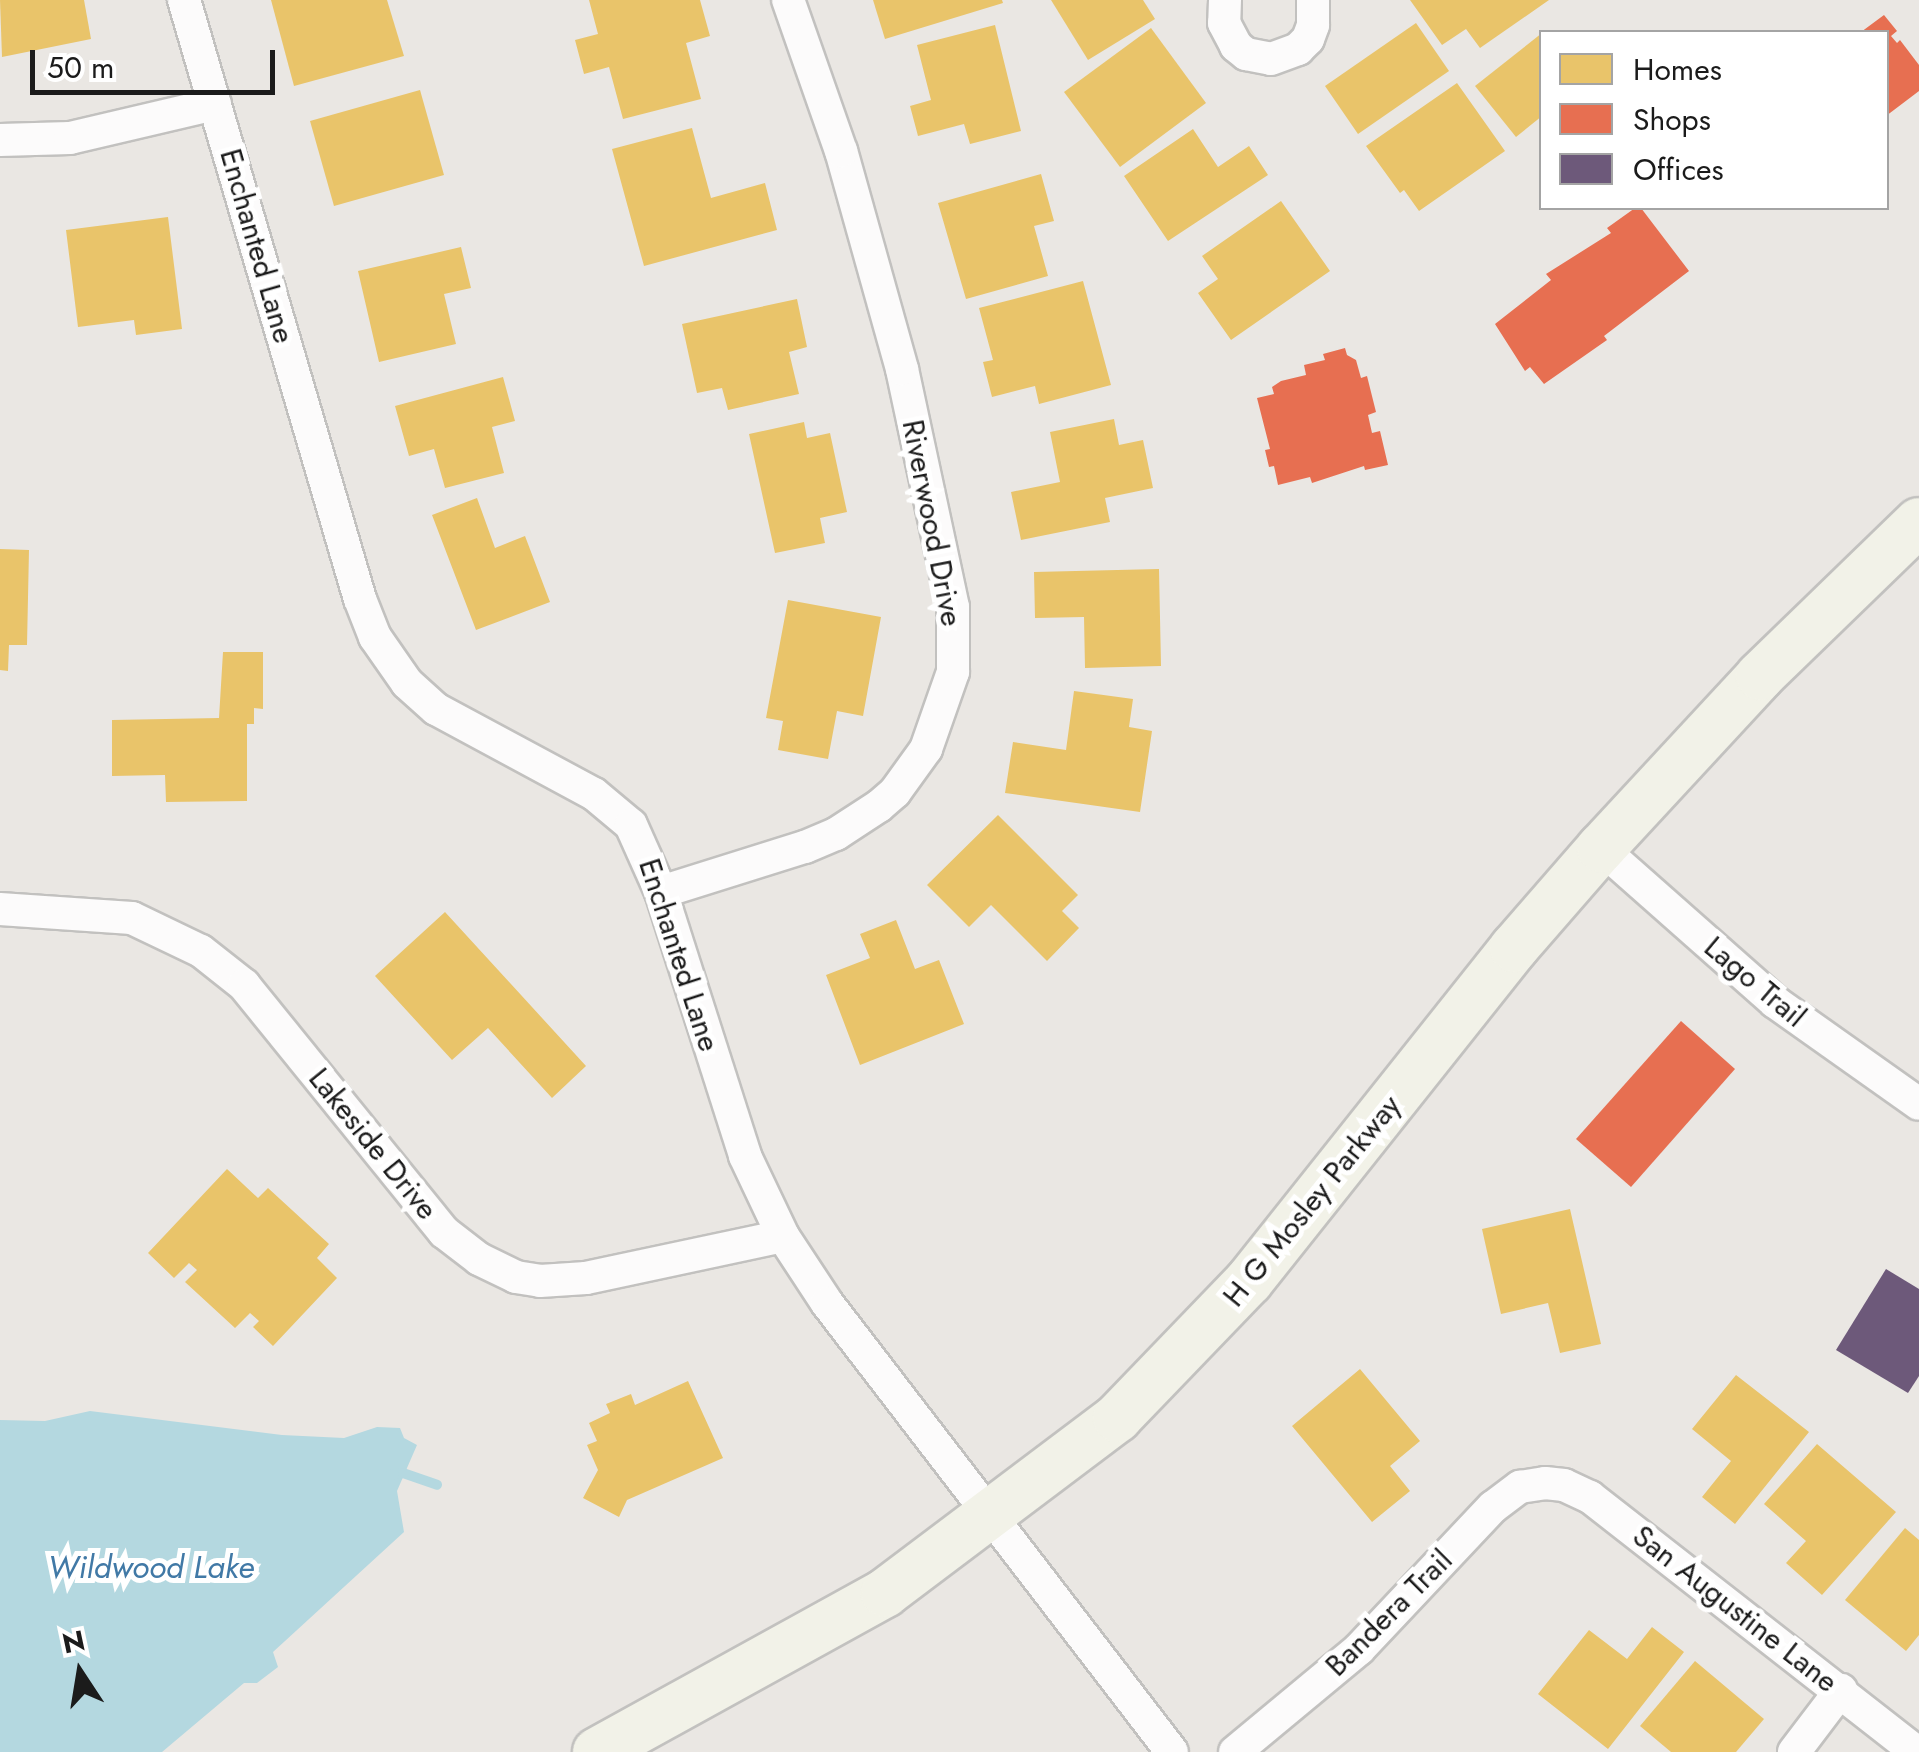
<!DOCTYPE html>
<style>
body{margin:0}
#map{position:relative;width:1919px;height:1752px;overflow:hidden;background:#eae7e3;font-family:Jost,sans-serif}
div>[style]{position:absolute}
.water>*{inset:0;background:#b4d8e0}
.homes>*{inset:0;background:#e9c46a}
.shops>*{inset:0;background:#e76f51}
.offices>*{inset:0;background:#6d597a}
.stream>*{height:10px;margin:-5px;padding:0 5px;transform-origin:5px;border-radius:5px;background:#b4d8e0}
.roads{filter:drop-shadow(2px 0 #c2c1bf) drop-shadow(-2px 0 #c2c1bf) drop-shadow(0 2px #c2c1bf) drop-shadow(0 -2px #c2c1bf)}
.minor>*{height:32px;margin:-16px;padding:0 16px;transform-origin:16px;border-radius:16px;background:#fcfbfb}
.secondary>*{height:48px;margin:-24px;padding:0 24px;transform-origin:24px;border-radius:24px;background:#f2f2e8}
span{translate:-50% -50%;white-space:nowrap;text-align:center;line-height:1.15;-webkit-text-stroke:10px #fff;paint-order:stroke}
.street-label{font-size:30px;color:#1b1b1b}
.water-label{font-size:32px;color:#4179a6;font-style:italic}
.legend{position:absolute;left:1539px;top:30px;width:350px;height:180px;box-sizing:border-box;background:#fff;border:2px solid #a4a4a4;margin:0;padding:12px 18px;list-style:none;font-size:30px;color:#1b1b1b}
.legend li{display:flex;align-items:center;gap:20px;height:50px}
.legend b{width:50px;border:2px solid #a4a4a4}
.north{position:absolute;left:30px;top:1622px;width:100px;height:100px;-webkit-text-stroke:8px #fff;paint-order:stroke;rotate:348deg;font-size:28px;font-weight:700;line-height:40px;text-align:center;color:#1b1b1b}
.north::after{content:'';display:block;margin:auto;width:35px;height:45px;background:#1b1b1b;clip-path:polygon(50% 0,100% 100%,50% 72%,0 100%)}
.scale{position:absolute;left:30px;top:50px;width:245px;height:45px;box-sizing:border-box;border:5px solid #1b1b1b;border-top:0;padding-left:12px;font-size:30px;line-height:35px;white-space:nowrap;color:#1b1b1b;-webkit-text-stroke:8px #fff;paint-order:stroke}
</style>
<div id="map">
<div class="water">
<div style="clip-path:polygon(90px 1411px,282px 1435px,344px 1438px,377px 1427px,400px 1428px,404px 1438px,417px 1445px,397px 1491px,404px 1532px,273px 1652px,278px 1667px,257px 1683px,244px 1683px,162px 1752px,0 1752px,0 1420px,45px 1421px)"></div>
</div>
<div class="homes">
<div style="clip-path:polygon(0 0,84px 0,91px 39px,2px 57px)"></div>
<div style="clip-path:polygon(271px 0,387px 0,404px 56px,294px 86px)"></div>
<div style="clip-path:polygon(589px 0,700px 0,710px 36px,686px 43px,701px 99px,623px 119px,609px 67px,584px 74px,575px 40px,598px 34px)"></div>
<div style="clip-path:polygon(873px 0,1002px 0,1003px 3px,885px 39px)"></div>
<div style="clip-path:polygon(1051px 0,1143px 0,1155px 19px,1088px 60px)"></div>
<div style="clip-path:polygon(1410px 0,1549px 0,1480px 48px,1466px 29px,1442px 45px)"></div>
<div style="clip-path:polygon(1416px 23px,1449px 71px,1358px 134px,1325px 86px)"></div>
<div style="clip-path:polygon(995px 25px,1021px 131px,970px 144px,964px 124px,918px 136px,910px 106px,931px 100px,917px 45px)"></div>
<div style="clip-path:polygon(1151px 28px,1206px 103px,1120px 167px,1064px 92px)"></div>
<div style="clip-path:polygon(1542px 33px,1542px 116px,1516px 137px,1475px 86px)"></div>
<div style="clip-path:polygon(1457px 83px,1505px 151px,1419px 211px,1404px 190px,1400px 193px,1366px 146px)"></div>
<div style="clip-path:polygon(420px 90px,444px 175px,334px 206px,310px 121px)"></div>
<div style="clip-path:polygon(692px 128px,711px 198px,765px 183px,777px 230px,644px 266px,612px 149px)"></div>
<div style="clip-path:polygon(1193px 129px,1218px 167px,1249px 146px,1268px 175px,1168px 241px,1124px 176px)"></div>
<div style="clip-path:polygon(1041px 174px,1054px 221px,1034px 226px,1048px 276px,966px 299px,938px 203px)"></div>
<div style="clip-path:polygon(1281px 201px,1330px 271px,1231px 340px,1198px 293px,1218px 279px,1202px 256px)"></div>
<div style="clip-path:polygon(168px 217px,182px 329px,136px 335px,134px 320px,78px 327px,66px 230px)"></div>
<div style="clip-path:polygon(461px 247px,471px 288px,444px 294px,456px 344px,379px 362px,358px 271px)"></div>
<div style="clip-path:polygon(1083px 281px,1111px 385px,1039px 404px,1035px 386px,992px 397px,983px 362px,993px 360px,979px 308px)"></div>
<div style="clip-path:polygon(797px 299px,807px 347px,789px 352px,799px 394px,728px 410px,722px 388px,697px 393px,682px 324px)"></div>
<div style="clip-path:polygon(503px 377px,515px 421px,492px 427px,504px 473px,445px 488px,434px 449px,409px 456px,395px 406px)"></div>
<div style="clip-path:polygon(1114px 419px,1119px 445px,1143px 440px,1153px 488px,1105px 498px,1110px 522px,1021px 540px,1011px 492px,1060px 482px,1050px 432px)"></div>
<div style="clip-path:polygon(804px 422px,807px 438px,830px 433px,847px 512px,820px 518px,825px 543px,775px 553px,749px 434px)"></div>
<div style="clip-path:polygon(477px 498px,495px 548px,525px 536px,550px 602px,476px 630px,432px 515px)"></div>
<div style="clip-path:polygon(0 549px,29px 550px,27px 645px,9px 645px,8px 671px,0 670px)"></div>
<div style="clip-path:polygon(1159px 569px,1161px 666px,1085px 668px,1084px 617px,1035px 618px,1034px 572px)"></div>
<div style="clip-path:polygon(788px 600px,881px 617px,863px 716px,837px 711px,828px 759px,778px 750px,783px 721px,766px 718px)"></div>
<div style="clip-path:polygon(223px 652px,263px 652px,263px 709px,254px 708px,254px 724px,247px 724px,247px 801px,166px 802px,165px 775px,112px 776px,112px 720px,219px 718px)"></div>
<div style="clip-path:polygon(1074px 691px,1133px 699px,1129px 727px,1152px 731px,1140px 812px,1005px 793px,1013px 742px,1066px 750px)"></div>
<div style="clip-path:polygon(998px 815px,1078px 895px,1062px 911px,1079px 928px,1047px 961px,991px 905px,969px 927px,927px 885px)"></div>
<div style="clip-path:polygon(445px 912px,586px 1066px,552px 1098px,488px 1028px,452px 1060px,375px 976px)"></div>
<div style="clip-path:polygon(896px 920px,915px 969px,939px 960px,964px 1024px,860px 1065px,826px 975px,870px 958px,860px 934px)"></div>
<div style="clip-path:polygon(227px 1169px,258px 1198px,268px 1188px,329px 1244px,317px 1258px,337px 1278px,273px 1346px,253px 1327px,259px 1321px,250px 1313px,235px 1328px,185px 1282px,197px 1270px,189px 1263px,174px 1278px,148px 1253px)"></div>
<div style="clip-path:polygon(1570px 1209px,1601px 1344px,1560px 1353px,1548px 1303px,1501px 1314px,1482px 1229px)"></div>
<div style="clip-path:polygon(1360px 1369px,1420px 1441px,1390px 1466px,1410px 1491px,1372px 1522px,1292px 1426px)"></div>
<div style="clip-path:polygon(1736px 1375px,1809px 1432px,1735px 1524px,1702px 1497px,1731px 1461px,1692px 1429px)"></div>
<div style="clip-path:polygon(688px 1381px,723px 1458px,627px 1500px,619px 1517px,583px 1498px,598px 1470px,587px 1445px,597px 1441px,589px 1423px,610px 1413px,606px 1404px,631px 1394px,635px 1405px)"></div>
<div style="clip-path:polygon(1817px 1444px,1896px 1512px,1822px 1595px,1786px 1563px,1806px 1541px,1764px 1504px)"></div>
<div style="clip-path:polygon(1905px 1528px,1919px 1540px,1919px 1635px,1906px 1651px,1845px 1600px)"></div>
<div style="clip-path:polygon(1652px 1627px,1684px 1652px,1608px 1749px,1538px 1694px,1589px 1630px,1627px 1659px)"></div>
<div style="clip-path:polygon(1695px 1661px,1764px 1719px,1736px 1752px,1671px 1752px,1640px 1726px)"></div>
</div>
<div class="shops">
<div style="clip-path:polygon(1884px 15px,1897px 31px,1891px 36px,1897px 43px,1900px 40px,1919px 65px,1919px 91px,1886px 116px,1886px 32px,1861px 32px)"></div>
<div style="clip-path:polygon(1635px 208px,1641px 208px,1689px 271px,1604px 336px,1607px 340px,1544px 384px,1530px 367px,1525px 371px,1495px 324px,1551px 280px,1546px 274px,1611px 233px,1607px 228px)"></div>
<div style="clip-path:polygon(1345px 348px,1347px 355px,1356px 360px,1361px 378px,1367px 376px,1376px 412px,1368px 415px,1372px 433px,1380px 431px,1388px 465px,1365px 470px,1364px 466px,1312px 483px,1310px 477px,1278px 485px,1274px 466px,1269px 467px,1265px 450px,1270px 449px,1257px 398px,1274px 394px,1272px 387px,1281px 381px,1306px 375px,1304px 365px,1325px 360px,1323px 354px)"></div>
<div style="clip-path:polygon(1681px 1021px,1735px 1069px,1631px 1187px,1576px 1139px)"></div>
</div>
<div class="offices">
<div style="clip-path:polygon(1886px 1269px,1919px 1289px,1919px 1376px,1908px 1393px,1836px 1350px)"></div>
</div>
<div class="stream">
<div style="left:390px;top:1475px;width:13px;rotate:-9deg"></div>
<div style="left:403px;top:1473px;width:36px;rotate:19deg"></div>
</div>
<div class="roads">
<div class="minor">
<div style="left:184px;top:0;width:624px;rotate:73.63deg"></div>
<div style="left:360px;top:599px;width:41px;rotate:68.5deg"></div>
<div style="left:375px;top:637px;width:56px;rotate:55.2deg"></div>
<div style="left:407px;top:683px;width:39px;rotate:42deg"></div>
<div style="left:436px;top:709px;width:179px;rotate:28.3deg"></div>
<div style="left:594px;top:794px;width:48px;rotate:40deg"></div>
<div style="left:631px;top:825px;width:73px;rotate:65.9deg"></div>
<div style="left:661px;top:892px;width:277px;rotate:72.3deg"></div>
<div style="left:745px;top:1156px;width:89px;rotate:64.6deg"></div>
<div style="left:783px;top:1236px;width:80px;rotate:56.7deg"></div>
<div style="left:827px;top:1303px;width:566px;rotate:52.46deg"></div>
<div style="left:1225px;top:0;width:23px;rotate:92deg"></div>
<div style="left:1224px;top:23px;width:26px;rotate:62deg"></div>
<div style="left:1236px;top:46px;width:13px;rotate:39deg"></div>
<div style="left:1246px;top:54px;width:25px;rotate:11deg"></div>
<div style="left:1271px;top:59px;width:29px;rotate:-20deg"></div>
<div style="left:1298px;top:49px;width:14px;rotate:-45deg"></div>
<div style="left:1308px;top:39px;width:15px;rotate:-70deg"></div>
<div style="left:1313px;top:25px;width:25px;rotate:-90deg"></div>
<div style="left:0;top:140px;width:70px;rotate:-1.6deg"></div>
<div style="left:70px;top:138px;width:149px;rotate:-13.2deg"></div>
<div style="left:1601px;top:848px;width:232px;rotate:41.5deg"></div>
<div style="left:1775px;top:1002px;width:176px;rotate:35.3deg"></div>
<div style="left:661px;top:892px;width:151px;rotate:-17.4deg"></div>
<div style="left:805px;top:847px;width:34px;rotate:-23deg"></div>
<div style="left:836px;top:834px;width:51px;rotate:-33.1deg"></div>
<div style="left:879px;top:806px;width:21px;rotate:-41deg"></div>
<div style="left:895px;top:792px;width:53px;rotate:-54.2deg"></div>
<div style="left:926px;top:749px;width:82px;rotate:-70.7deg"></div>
<div style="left:953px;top:672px;width:65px;rotate:-90deg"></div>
<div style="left:953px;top:607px;width:243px;rotate:-102.1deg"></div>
<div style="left:902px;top:369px;width:226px;rotate:-105.6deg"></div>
<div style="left:841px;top:151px;width:160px;rotate:-109.3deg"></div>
<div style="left:0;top:909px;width:132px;rotate:3.9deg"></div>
<div style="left:132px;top:918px;width:76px;rotate:25.6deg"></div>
<div style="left:201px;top:951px;width:55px;rotate:38.3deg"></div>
<div style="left:244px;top:985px;width:318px;rotate:51deg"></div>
<div style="left:444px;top:1232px;width:44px;rotate:37.6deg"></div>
<div style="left:479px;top:1259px;width:41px;rotate:25.9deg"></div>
<div style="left:516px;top:1277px;width:24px;rotate:9deg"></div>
<div style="left:540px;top:1281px;width:46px;rotate:-3.7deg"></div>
<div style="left:586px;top:1278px;width:201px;rotate:-12deg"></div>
<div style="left:1235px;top:1752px;width:161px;rotate:-39.7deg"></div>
<div style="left:1359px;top:1649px;width:195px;rotate:-46.7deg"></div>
<div style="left:1493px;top:1507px;width:34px;rotate:-37deg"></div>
<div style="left:1520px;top:1487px;width:25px;rotate:-9deg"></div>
<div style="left:1545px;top:1483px;width:19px;rotate:6deg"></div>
<div style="left:1564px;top:1485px;width:29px;rotate:25deg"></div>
<div style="left:1590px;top:1497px;width:414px;rotate:38deg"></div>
<div style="left:1794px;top:1752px;width:78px;rotate:-52.8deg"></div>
</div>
<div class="secondary">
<div style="left:597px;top:1752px;width:329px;rotate:-28.9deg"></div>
<div style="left:885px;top:1593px;width:291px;rotate:-37deg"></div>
<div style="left:1117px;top:1418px;width:190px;rotate:-46.1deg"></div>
<div style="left:1249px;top:1281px;width:426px;rotate:-51.5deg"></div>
<div style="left:1514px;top:948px;width:133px;rotate:-49deg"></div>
<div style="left:1601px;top:848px;width:234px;rotate:-47.2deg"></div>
<div style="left:1760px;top:676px;width:221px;rotate:-44.1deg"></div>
</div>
</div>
<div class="street-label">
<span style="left:257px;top:246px;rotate:74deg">Enchanted Lane</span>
<span style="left:932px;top:523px;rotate:79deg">Riverwood Drive</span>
<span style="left:679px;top:955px;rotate:72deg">Enchanted Lane</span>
<span style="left:1755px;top:982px;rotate:40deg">Lago Trail</span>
<span style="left:373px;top:1144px;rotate:51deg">Lakeside Drive</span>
<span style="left:1312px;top:1201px;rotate:-51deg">H G Mosley Parkway</span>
<span style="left:1735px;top:1609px;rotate:38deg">San Augustine Lane</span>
<span style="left:1389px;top:1613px;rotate:-45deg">Bandera Trail</span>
</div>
<div class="water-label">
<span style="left:151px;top:1567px">Wildwood Lake</span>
</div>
<ul class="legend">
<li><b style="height:28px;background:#e9c46a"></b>Homes</li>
<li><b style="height:28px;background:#e76f51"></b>Shops</li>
<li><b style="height:28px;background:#6d597a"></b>Offices</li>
</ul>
<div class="north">N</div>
<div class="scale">50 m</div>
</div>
